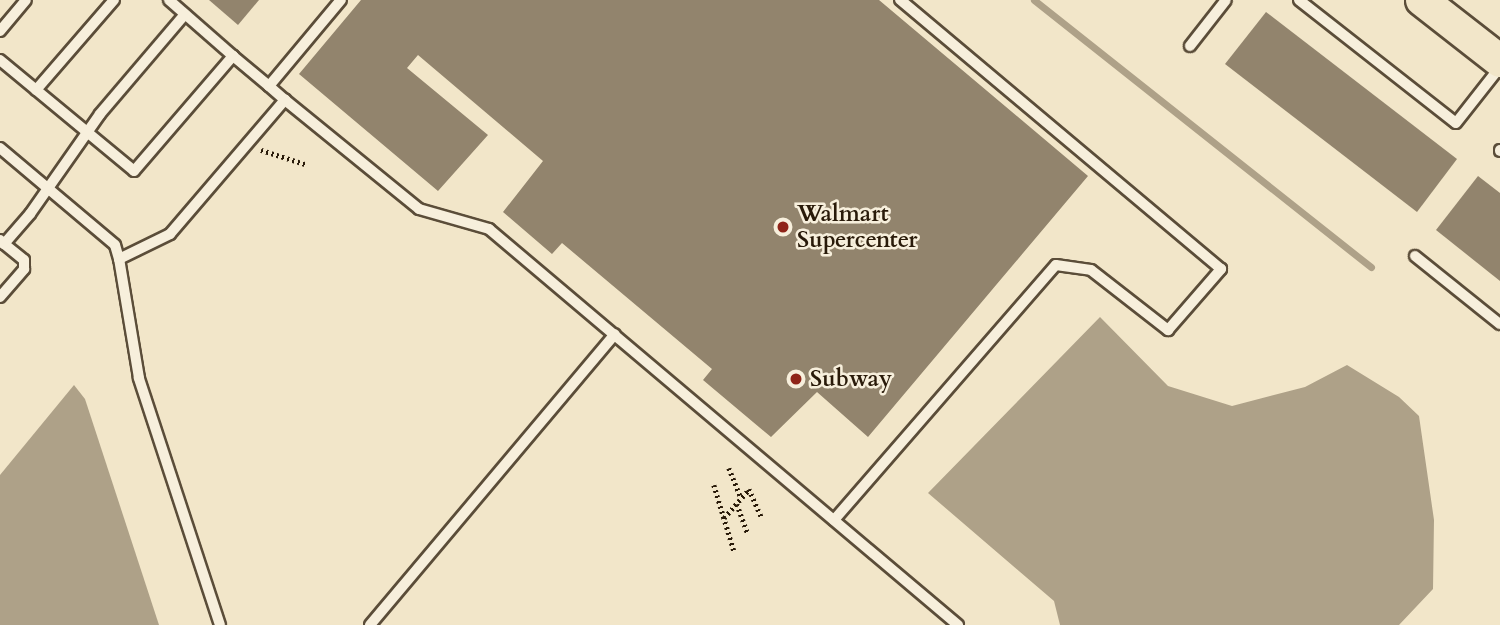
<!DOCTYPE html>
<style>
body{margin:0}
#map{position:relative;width:1500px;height:625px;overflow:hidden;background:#f2e6c9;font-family:Cardo,serif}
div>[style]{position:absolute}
.water>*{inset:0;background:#aea188}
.stream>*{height:7px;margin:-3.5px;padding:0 3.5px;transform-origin:3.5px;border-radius:3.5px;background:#aea188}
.building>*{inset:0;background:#92846d}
.path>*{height:4.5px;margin-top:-2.25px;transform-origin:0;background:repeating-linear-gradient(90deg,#291a09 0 2px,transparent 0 5.5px)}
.roads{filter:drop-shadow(2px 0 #5b4d39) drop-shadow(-2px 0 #5b4d39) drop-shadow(0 2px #5b4d39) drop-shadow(0 -2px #5b4d39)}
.service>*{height:10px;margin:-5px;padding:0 5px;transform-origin:5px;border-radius:5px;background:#f7efdc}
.primary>*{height:32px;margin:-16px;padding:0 16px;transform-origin:16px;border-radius:16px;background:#f2e6c9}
.dots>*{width:19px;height:19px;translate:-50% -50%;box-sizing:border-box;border:4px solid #f7efdc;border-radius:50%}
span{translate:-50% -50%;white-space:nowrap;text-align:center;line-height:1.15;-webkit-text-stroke:5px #f7efdc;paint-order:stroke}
.poi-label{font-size:23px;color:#291a09;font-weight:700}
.left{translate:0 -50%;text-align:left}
</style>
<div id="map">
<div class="water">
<div style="clip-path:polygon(1100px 317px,1168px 386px,1232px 406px,1305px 387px,1347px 365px,1399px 397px,1419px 416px,1434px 520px,1433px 589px,1399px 625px,1060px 625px,1054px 601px,928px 493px)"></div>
<div style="clip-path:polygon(74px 385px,85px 399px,159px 625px,0 625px,0 475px)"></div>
</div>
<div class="stream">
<div style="left:1034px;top:0;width:430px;rotate:38.4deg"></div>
</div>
<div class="building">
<div style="clip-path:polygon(209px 0,259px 0,238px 25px)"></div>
<div style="clip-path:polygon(361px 0,879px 0,1088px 176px,868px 437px,817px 392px,771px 437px,703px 380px,712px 369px,562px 243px,552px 254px,503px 212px,543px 161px,418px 55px,407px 68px,488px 135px,438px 191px,299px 74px)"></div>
<div style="clip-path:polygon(1266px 12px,1457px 159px,1417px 212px,1225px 64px)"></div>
<div style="clip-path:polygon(1478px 176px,1500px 193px,1500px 281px,1436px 230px)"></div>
</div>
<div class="path">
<div style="left:261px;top:150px;width:49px;rotate:17.7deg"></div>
<div style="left:729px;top:468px;width:31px;rotate:68deg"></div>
<div style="left:714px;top:485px;width:69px;rotate:73.1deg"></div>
<div style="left:737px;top:504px;width:32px;rotate:70deg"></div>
<div style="left:724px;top:518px;width:38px;rotate:-49deg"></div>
<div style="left:749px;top:489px;width:32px;rotate:66deg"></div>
</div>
<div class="roads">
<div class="service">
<div style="left:169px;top:0;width:85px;rotate:41.2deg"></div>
<div style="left:1299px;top:0;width:199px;rotate:38.1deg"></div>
<div style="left:1456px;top:123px;width:71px;rotate:-51.8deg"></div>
<div style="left:0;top:31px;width:40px;rotate:-50deg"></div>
<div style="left:1190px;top:46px;width:58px;rotate:-52deg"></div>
<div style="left:0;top:60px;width:174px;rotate:39.6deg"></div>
<div style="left:134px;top:171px;width:152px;rotate:-49.3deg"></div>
<div style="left:233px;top:56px;width:47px;rotate:39.8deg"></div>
<div style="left:36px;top:90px;width:119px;rotate:-49.1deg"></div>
<div style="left:285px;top:100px;width:21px;rotate:-139deg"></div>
<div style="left:269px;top:86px;width:112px;rotate:-50.1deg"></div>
<div style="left:0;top:148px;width:150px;rotate:40.1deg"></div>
<div style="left:115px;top:245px;width:15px;rotate:74deg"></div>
<div style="left:1500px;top:150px;width:1px;rotate:90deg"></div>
<div style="left:0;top:240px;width:6px;rotate:45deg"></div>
<div style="left:4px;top:244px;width:40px;rotate:-49deg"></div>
<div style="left:30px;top:214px;width:122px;rotate:-55deg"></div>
<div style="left:100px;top:114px;width:131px;rotate:-49.6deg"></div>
<div style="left:1415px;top:256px;width:109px;rotate:38.7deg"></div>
<div style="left:0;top:297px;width:37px;rotate:-49deg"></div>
<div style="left:24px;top:269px;width:9px;rotate:-90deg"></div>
<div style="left:24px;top:260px;width:26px;rotate:-141deg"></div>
<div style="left:834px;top:520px;width:338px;rotate:-49deg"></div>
<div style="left:1056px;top:265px;width:35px;rotate:8deg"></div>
<div style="left:1091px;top:270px;width:98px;rotate:37.9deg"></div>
<div style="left:1168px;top:330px;width:81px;rotate:-49deg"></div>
<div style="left:1221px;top:269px;width:419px;rotate:-140deg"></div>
<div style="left:220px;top:625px;width:260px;rotate:-108.2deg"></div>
<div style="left:139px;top:378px;width:121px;rotate:-99.5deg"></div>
<div style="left:119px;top:259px;width:57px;rotate:-26.1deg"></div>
<div style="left:170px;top:234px;width:177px;rotate:-49.4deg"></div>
<div style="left:285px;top:100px;width:173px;rotate:39.1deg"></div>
<div style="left:419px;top:209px;width:73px;rotate:15.9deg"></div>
<div style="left:489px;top:229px;width:614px;rotate:40.18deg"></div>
<div style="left:370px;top:625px;width:380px;rotate:-49.9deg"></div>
</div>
<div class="primary">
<div style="left:1422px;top:0;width:99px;rotate:38deg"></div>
</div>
</div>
<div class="dots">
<div style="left:783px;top:227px;background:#8f2418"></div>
<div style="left:796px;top:379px;background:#8f2418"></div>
</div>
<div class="poi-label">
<span class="left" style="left:797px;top:227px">Walmart<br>Supercenter</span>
<span class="left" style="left:810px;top:379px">Subway</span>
</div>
</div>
